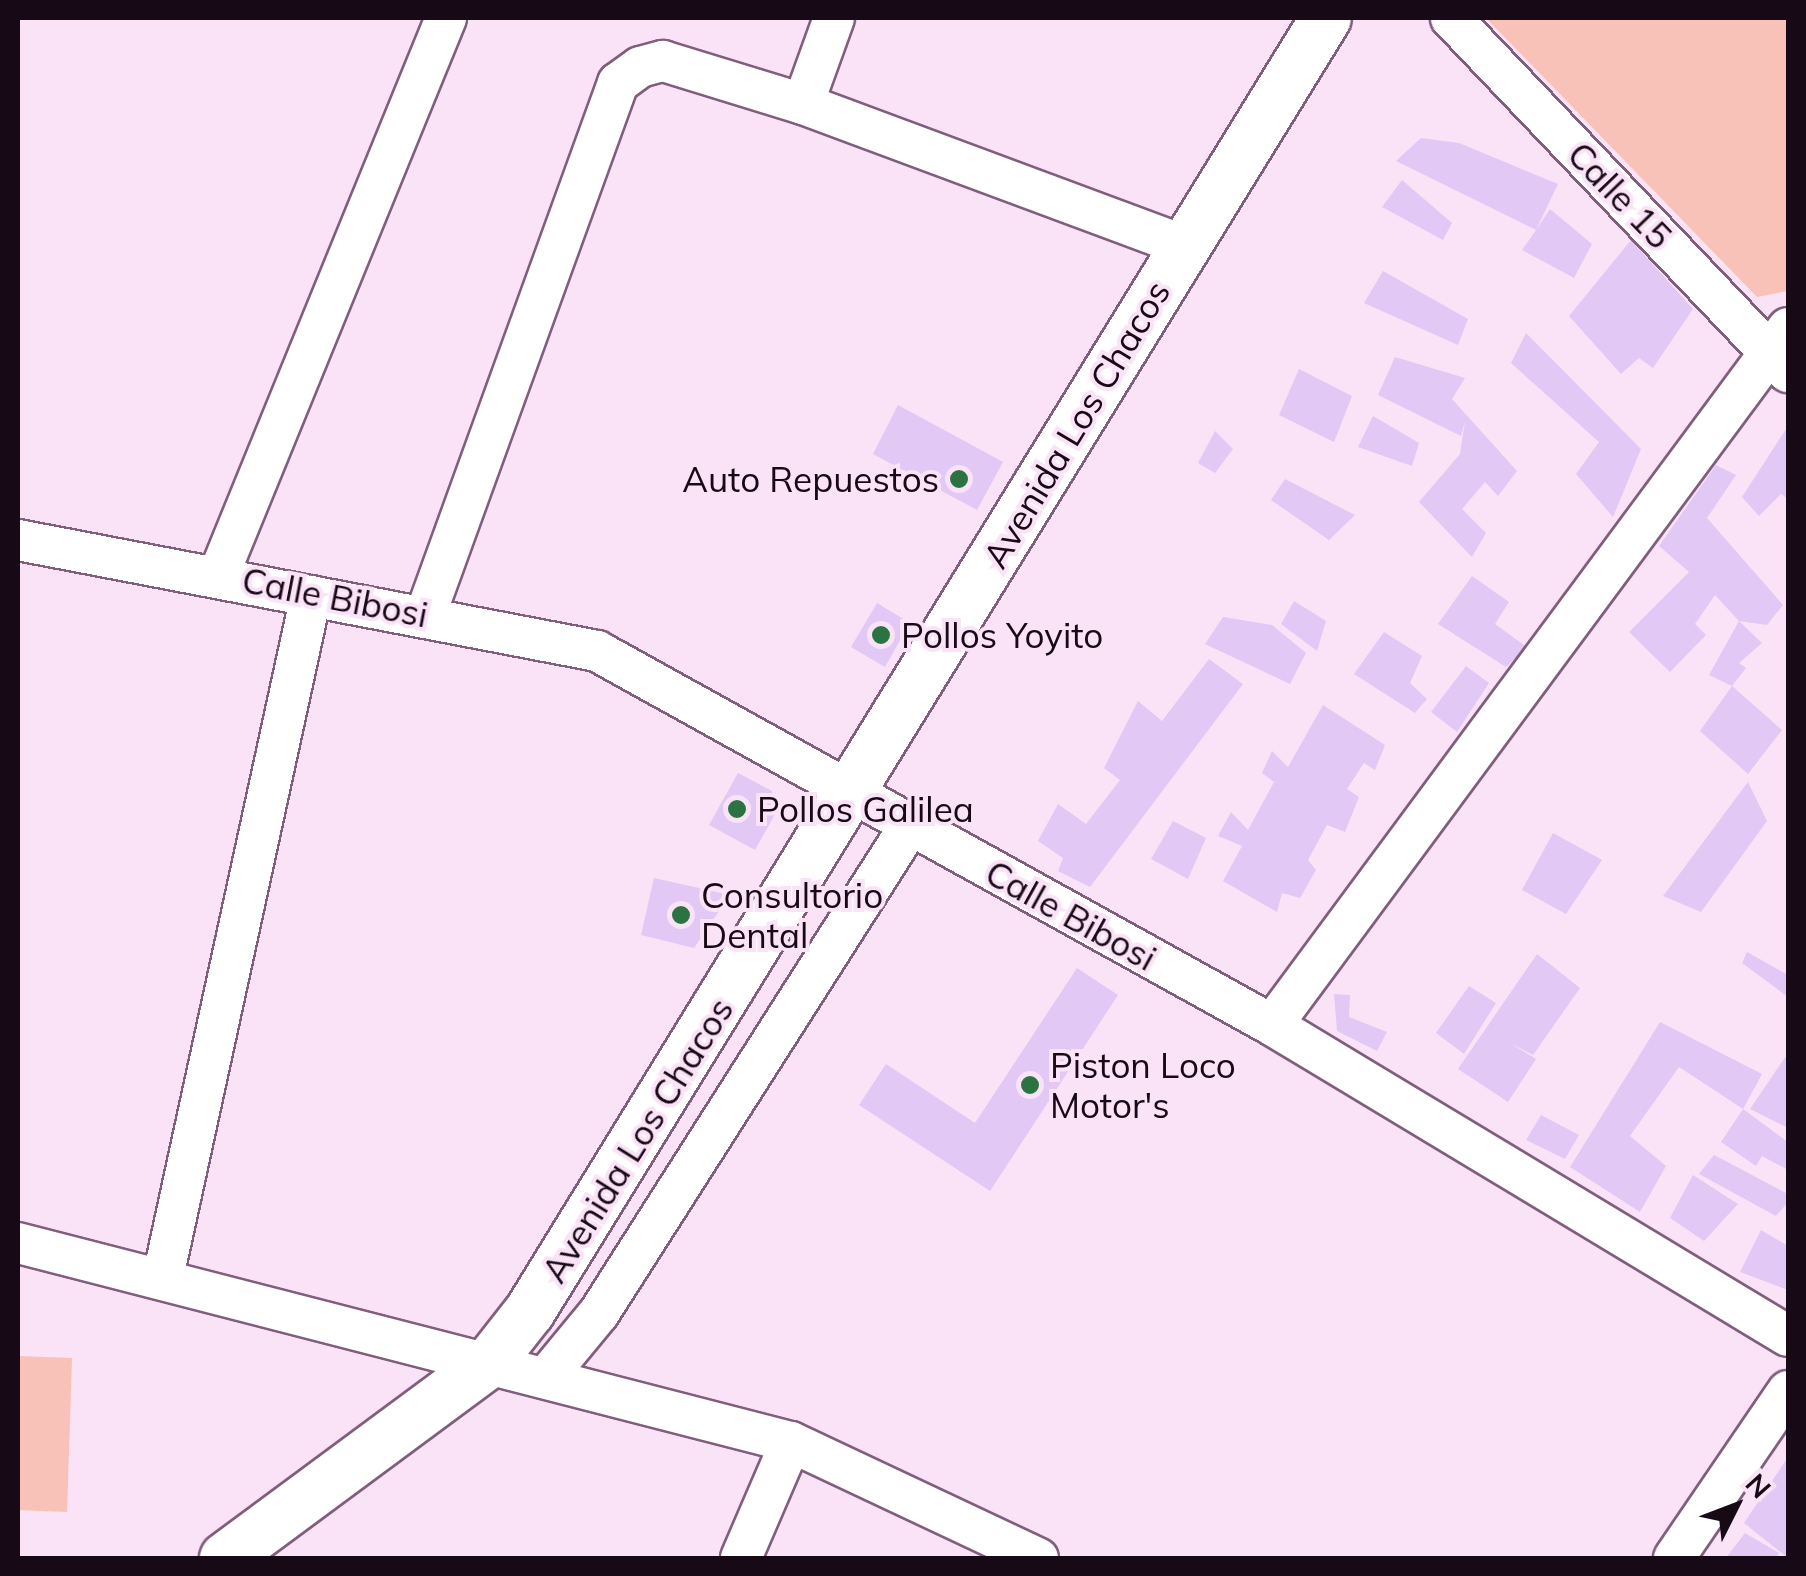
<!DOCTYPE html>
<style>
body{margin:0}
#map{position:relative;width:1806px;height:1576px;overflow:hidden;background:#fae2f7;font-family:Mulish,sans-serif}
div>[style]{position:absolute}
.green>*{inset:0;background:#f8c2b8}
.building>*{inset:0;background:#e2c9f5}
.roads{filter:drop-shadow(2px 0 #805e7c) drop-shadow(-2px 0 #805e7c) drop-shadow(0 2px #805e7c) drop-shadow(0 -2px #805e7c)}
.minor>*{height:40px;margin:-20px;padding:0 20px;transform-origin:20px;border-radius:20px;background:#fff}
.tertiary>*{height:50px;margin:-25px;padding:0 25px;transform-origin:25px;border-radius:25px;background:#fff}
.dots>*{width:28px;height:28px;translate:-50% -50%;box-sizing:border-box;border:5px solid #fae2f7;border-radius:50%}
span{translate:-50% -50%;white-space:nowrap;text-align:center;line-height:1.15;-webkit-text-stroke:8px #fae2f7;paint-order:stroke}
.street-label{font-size:35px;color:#170a16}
.poi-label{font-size:35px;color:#170a16}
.right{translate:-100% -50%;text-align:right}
.left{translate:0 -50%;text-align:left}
.frame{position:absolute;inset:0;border:20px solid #170a16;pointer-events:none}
.north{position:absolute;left:1686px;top:1456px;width:100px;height:100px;-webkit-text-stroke:8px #fae2f7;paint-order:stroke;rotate:48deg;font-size:28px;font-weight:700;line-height:40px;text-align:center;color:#170a16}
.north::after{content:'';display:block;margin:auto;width:35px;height:45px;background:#170a16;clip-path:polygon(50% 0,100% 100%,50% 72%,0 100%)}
</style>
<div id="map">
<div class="green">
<div style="clip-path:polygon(1486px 18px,1788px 18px,1787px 291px,1757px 297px)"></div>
<div style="clip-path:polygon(18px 1356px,72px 1358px,67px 1512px,18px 1510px)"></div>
</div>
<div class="building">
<div style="clip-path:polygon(1421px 138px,1459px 143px,1558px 184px,1536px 230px,1550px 209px,1592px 244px,1574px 278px,1522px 250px,1536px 230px,1396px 161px)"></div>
<div style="clip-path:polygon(1402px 180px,1452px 223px,1443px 240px,1382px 207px)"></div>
<div style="clip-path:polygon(1631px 240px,1693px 309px,1653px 368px,1639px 358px,1621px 374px,1569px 316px)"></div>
<div style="clip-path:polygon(1383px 271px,1468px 319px,1458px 345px,1364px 303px)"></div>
<div style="clip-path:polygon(1526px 333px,1641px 449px,1613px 517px,1576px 474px,1599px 442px,1511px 363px)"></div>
<div style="clip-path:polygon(1395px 357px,1465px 378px,1452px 399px,1517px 471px,1498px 496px,1485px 482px,1462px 509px,1486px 533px,1472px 557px,1419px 502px,1460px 454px,1465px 421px,1461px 436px,1378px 395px)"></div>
<div style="clip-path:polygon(1299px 369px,1352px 396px,1334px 442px,1279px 415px)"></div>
<div style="clip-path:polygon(898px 405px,1003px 462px,977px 510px,873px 454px)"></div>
<div style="clip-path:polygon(1373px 416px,1419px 443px,1412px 466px,1358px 447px)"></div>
<div style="clip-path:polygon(1788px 426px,1788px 499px,1781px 494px,1759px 516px,1742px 497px)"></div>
<div style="clip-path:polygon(1215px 431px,1233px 449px,1215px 473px,1198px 463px)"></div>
<div style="clip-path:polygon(1716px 465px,1736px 475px,1707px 518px,1783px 605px,1767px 625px,1739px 621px,1715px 595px,1695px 624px,1706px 635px,1670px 672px,1629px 632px,1689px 572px,1659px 546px)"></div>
<div style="clip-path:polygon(1285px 479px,1355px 515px,1329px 540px,1271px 500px)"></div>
<div style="clip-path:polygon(1472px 576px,1509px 602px,1495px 624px,1528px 648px,1506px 667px,1438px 624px)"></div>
<div style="clip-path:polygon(1294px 601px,1326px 621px,1317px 651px,1281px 624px)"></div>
<div style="clip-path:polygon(877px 603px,910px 623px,885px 667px,851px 647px)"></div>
<div style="clip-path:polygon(1223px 617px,1272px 625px,1306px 653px,1290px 684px,1205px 644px)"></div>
<div style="clip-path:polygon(1739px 621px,1762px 643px,1739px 663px,1746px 668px,1732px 686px,1709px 675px)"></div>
<div style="clip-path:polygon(1384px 632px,1422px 656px,1410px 683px,1427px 699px,1415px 713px,1354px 674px)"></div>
<div style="clip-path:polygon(1209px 659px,1243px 684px,1090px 887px,1058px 871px,1063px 858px,1038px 841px,1058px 804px,1086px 824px,1120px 780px,1104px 768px,1138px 701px,1162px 721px)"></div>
<div style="clip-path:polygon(1466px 666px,1489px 683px,1457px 732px,1431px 712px)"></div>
<div style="clip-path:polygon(1732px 686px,1782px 730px,1748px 774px,1700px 731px)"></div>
<div style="clip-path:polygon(1323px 705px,1385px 745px,1375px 770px,1364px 763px,1347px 789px,1359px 797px,1345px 832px,1327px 825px,1308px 860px,1316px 870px,1300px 898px,1282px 893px,1277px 912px,1223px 881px,1242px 846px,1218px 836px,1231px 812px,1248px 830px,1274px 782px,1262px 773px,1272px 751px,1288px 767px)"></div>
<div style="clip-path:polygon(738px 773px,772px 791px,775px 814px,755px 850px,709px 825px)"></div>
<div style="clip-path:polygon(1748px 782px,1767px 821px,1701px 912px,1663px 896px)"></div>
<div style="clip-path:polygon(1173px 821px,1206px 838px,1188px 879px,1151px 859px)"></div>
<div style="clip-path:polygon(1553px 833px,1602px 860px,1566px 914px,1522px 890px)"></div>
<div style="clip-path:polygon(654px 878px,730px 895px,694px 948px,641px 935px)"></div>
<div style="clip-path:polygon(1747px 952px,1788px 975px,1788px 997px,1742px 963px)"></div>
<div style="clip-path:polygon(1537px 954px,1580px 988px,1533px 1055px,1510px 1043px,1536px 1059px,1508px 1102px,1458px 1069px)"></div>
<div style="clip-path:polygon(1077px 968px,1118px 995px,990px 1191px,859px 1105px,886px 1064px,975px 1123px)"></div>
<div style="clip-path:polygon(1469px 986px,1496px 1003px,1464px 1054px,1436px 1033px)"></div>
<div style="clip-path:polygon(1334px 994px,1350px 995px,1349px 1017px,1387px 1032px,1377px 1051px,1337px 1031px)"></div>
<div style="clip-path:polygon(1660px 1022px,1762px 1074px,1743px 1109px,1788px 1142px,1788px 1170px,1762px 1156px,1756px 1166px,1721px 1142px,1743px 1109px,1679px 1067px,1630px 1136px,1666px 1166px,1640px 1212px,1570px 1167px)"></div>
<div style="clip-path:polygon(1788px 1053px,1788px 1128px,1750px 1109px)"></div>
<div style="clip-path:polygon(1541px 1115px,1579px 1135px,1565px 1159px,1526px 1140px)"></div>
<div style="clip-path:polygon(1714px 1155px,1788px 1194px,1788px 1202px,1776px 1216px,1699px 1174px)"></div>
<div style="clip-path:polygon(1693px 1175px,1738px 1204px,1704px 1241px,1670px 1218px)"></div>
<div style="clip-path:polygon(1761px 1230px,1788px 1246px,1788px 1290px,1740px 1272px)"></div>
<div style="clip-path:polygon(1788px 1457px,1788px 1558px,1744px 1523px)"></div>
<div style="clip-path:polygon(1745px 1533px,1779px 1553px,1776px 1558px,1726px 1558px)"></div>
</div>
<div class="roads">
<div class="minor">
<div style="left:834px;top:18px;width:91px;rotate:109.8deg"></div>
<div style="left:803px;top:104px;width:407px;rotate:20.4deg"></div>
<div style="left:1451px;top:18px;width:489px;rotate:46.4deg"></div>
<div style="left:18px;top:540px;width:590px;rotate:10.85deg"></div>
<div style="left:597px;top:651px;width:772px;rotate:28.99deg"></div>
<div style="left:1272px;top:1025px;width:602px;rotate:31.08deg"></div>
<div style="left:219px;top:574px;width:601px;rotate:-67.79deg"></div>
<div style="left:425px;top:616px;width:567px;rotate:-70.09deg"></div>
<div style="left:618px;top:83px;width:27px;rotate:-36deg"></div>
<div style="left:640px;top:67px;width:24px;rotate:-15deg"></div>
<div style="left:663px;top:61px;width:146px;rotate:17.1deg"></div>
<div style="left:1272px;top:1025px;width:867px;rotate:-53.49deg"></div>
<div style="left:18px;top:1243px;width:798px;rotate:14.44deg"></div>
<div style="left:791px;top:1442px;width:273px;rotate:25.2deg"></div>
<div style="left:163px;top:1277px;width:697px;rotate:-77.74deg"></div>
<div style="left:547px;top:1376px;width:82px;rotate:-50.5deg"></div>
<div style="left:599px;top:1313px;width:576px;rotate:-57.47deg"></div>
<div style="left:741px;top:1558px;width:126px;rotate:-66.7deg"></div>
<div style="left:1674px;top:1558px;width:202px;rotate:-55.7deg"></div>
</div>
<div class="tertiary">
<div style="left:225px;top:1558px;width:330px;rotate:-36.5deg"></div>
<div style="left:490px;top:1362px;width:65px;rotate:-51.9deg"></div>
<div style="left:530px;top:1311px;width:1518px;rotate:-58.38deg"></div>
</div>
</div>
<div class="dots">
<div style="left:959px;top:479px;background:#2b7441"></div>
<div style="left:881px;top:635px;background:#2b7441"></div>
<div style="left:737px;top:809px;background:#2b7441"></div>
<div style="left:681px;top:915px;background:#2b7441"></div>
<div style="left:1030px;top:1085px;background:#2b7441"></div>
</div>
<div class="street-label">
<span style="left:1620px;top:195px;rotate:46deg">Calle 15</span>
<span style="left:1076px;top:424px;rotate:-59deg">Avenida Los Chacos</span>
<span style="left:335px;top:597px;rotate:11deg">Calle Bibosi</span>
<span style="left:1071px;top:915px;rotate:29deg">Calle Bibosi</span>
<span style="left:637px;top:1140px;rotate:-58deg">Avenida Los Chacos</span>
</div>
<div class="poi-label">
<span class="right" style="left:939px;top:479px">Auto Repuestos</span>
<span class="left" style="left:901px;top:635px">Pollos Yoyito</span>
<span class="left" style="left:757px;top:809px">Pollos Galilea</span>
<span class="left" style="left:701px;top:915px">Consultorio<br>Dental</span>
<span class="left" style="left:1050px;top:1085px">Piston Loco<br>Motor's</span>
</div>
<div class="frame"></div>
<div class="north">N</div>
</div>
